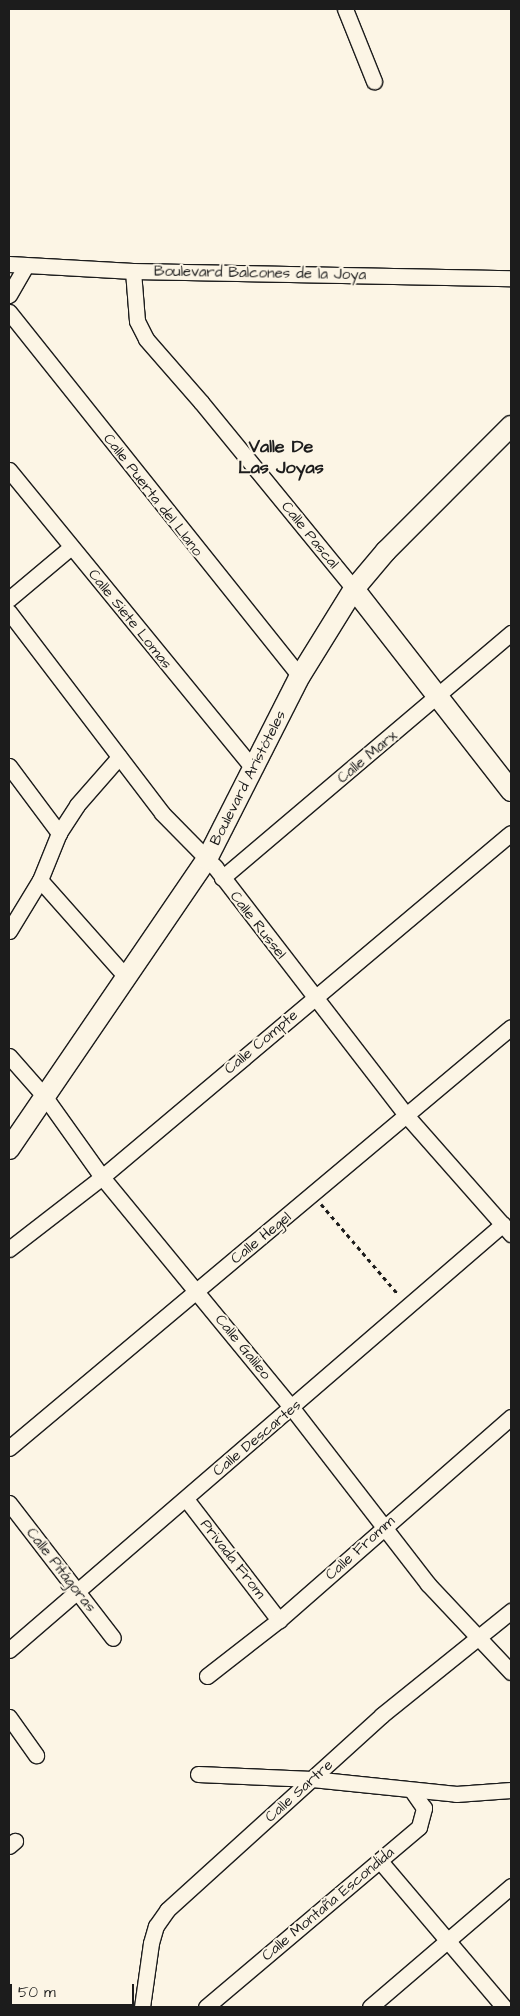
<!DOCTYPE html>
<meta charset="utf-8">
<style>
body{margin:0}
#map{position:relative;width:520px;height:2016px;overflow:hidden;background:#fcf5e5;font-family:"Architects Daughter",sans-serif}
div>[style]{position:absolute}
.path>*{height:3px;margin-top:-1.5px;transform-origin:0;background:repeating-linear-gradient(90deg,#1c1c1c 0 4px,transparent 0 8px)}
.roads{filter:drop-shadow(1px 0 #1c1c1c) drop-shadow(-1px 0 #1c1c1c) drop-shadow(0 1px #1c1c1c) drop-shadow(0 -1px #1c1c1c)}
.street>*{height:15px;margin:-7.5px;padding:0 7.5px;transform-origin:7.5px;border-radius:7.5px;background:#fcf5e5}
.secondary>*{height:20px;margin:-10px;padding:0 10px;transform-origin:10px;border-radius:10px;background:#fcf5e5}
span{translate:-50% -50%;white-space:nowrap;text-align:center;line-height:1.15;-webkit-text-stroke:4px #fcf5e5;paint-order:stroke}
.street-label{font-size:15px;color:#1c1c1c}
.quarter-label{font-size:18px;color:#1c1c1c;font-weight:700}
.frame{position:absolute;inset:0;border:10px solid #1c1c1c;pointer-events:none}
.scale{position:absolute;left:10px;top:1984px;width:124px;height:22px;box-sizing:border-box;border:2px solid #1c1c1c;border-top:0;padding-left:6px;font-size:15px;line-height:18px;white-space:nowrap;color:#1c1c1c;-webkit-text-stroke:4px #fcf5e5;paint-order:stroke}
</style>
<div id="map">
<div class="path">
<div style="left:321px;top:1204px;width:118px;rotate:49.5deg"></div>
</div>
<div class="roads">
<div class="street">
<div style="left:345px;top:9px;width:78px;rotate:68.1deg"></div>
<div style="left:9px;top:264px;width:124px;rotate:3.2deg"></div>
<div style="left:133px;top:271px;width:378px;rotate:1.1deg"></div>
<div style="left:133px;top:271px;width:50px;rotate:85.4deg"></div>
<div style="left:137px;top:321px;width:20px;rotate:63deg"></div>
<div style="left:146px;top:339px;width:84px;rotate:48.9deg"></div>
<div style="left:201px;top:402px;width:242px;rotate:50.7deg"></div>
<div style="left:9px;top:295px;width:32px;rotate:-60deg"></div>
<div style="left:9px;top:312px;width:466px;rotate:51.4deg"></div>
<div style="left:9px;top:470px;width:385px;rotate:50.7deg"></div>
<div style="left:9px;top:599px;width:81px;rotate:-40deg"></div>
<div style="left:9px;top:612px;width:253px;rotate:52.7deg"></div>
<div style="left:162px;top:813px;width:76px;rotate:45.5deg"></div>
<div style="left:215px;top:867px;width:313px;rotate:52.4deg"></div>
<div style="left:406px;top:1115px;width:159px;rotate:48.6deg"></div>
<div style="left:9px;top:766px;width:84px;rotate:53.3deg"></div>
<div style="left:222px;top:878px;width:379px;rotate:-40.3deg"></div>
<div style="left:40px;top:880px;width:131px;rotate:48.4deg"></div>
<div style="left:9px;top:931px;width:60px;rotate:-58.7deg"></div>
<div style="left:40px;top:880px;width:51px;rotate:-68deg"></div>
<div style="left:59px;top:833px;width:33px;rotate:-57deg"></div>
<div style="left:77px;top:805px;width:64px;rotate:-48.8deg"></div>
<div style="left:9px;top:1056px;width:55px;rotate:48.7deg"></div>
<div style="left:45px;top:1097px;width:98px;rotate:54.5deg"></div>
<div style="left:102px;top:1177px;width:299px;rotate:50.6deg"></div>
<div style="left:292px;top:1408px;width:222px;rotate:52.3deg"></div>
<div style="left:428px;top:1584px;width:121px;rotate:46.7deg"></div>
<div style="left:9px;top:1249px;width:118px;rotate:-37.7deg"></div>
<div style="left:102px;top:1177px;width:534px;rotate:-40.07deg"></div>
<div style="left:9px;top:1448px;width:655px;rotate:-39.98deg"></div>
<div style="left:186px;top:1499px;width:153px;rotate:52.5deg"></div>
<div style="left:9px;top:1503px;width:170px;rotate:52.4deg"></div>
<div style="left:9px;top:1650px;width:652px;rotate:-40.77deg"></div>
<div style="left:207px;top:1676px;width:91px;rotate:-37.9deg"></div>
<div style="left:279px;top:1620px;width:308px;rotate:-41.2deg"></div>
<div style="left:9px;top:1717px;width:47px;rotate:54.6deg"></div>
<div style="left:198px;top:1774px;width:114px;rotate:2.5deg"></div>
<div style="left:312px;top:1779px;width:145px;rotate:5.9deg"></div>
<div style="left:456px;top:1794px;width:55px;rotate:-4.2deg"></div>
<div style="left:9px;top:1846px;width:8px;rotate:-40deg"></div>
<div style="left:380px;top:1861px;width:192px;rotate:49.7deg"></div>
<div style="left:142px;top:2007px;width:65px;rotate:-82deg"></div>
<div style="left:151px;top:1943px;width:18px;rotate:-74deg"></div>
<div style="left:156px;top:1926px;width:19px;rotate:-55deg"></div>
<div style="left:167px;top:1910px;width:290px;rotate:-42.2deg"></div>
<div style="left:382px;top:1715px;width:166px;rotate:-38.9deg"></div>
<div style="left:206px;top:2007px;width:279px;rotate:-40.2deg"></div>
<div style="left:419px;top:1827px;width:20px;rotate:-75deg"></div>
<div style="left:424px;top:1808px;width:21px;rotate:-125deg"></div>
<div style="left:370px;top:2007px;width:186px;rotate:-40.6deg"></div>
</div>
<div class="secondary">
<div style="left:354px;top:589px;width:256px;rotate:52.1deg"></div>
<div style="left:9px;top:1149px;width:351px;rotate:-55.7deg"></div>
<div style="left:207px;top:859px;width:205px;rotate:-63.1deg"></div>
<div style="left:300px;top:676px;width:102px;rotate:-58.2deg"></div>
<div style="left:354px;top:589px;width:50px;rotate:-49.9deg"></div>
<div style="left:386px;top:551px;width:177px;rotate:-45deg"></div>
</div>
</div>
<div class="street-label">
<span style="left:260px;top:273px;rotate:1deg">Boulevard Balcones de la Joya</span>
<span style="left:153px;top:495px;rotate:52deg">Calle Puerta del Llano</span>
<span style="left:310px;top:535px;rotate:51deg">Calle Pascal</span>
<span style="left:130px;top:619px;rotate:51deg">Calle Siete Lomas</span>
<span style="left:367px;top:757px;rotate:-40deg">Calle Marx</span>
<span style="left:248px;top:778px;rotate:-63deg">Boulevard Aristóteles</span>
<span style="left:258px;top:925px;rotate:52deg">Calle Russel</span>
<span style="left:261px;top:1042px;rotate:-40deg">Calle Compte</span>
<span style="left:261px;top:1238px;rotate:-39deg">Calle Hegel</span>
<span style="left:243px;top:1347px;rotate:51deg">Calle Galileo</span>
<span style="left:257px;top:1438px;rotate:-40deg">Calle Descartes</span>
<span style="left:360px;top:1548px;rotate:-42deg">Calle Fromm</span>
<span style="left:233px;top:1559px;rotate:52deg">Privada From</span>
<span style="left:61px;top:1570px;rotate:52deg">Calle Pitágoras</span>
<span style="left:299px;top:1791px;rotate:-42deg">Calle Sartre</span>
<span style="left:328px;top:1904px;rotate:-40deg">Calle Montaña Escondida</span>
</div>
<div class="quarter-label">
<span style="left:281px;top:458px">Valle De<br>Las Joyas</span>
</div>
<div class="frame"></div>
<div class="scale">50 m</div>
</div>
